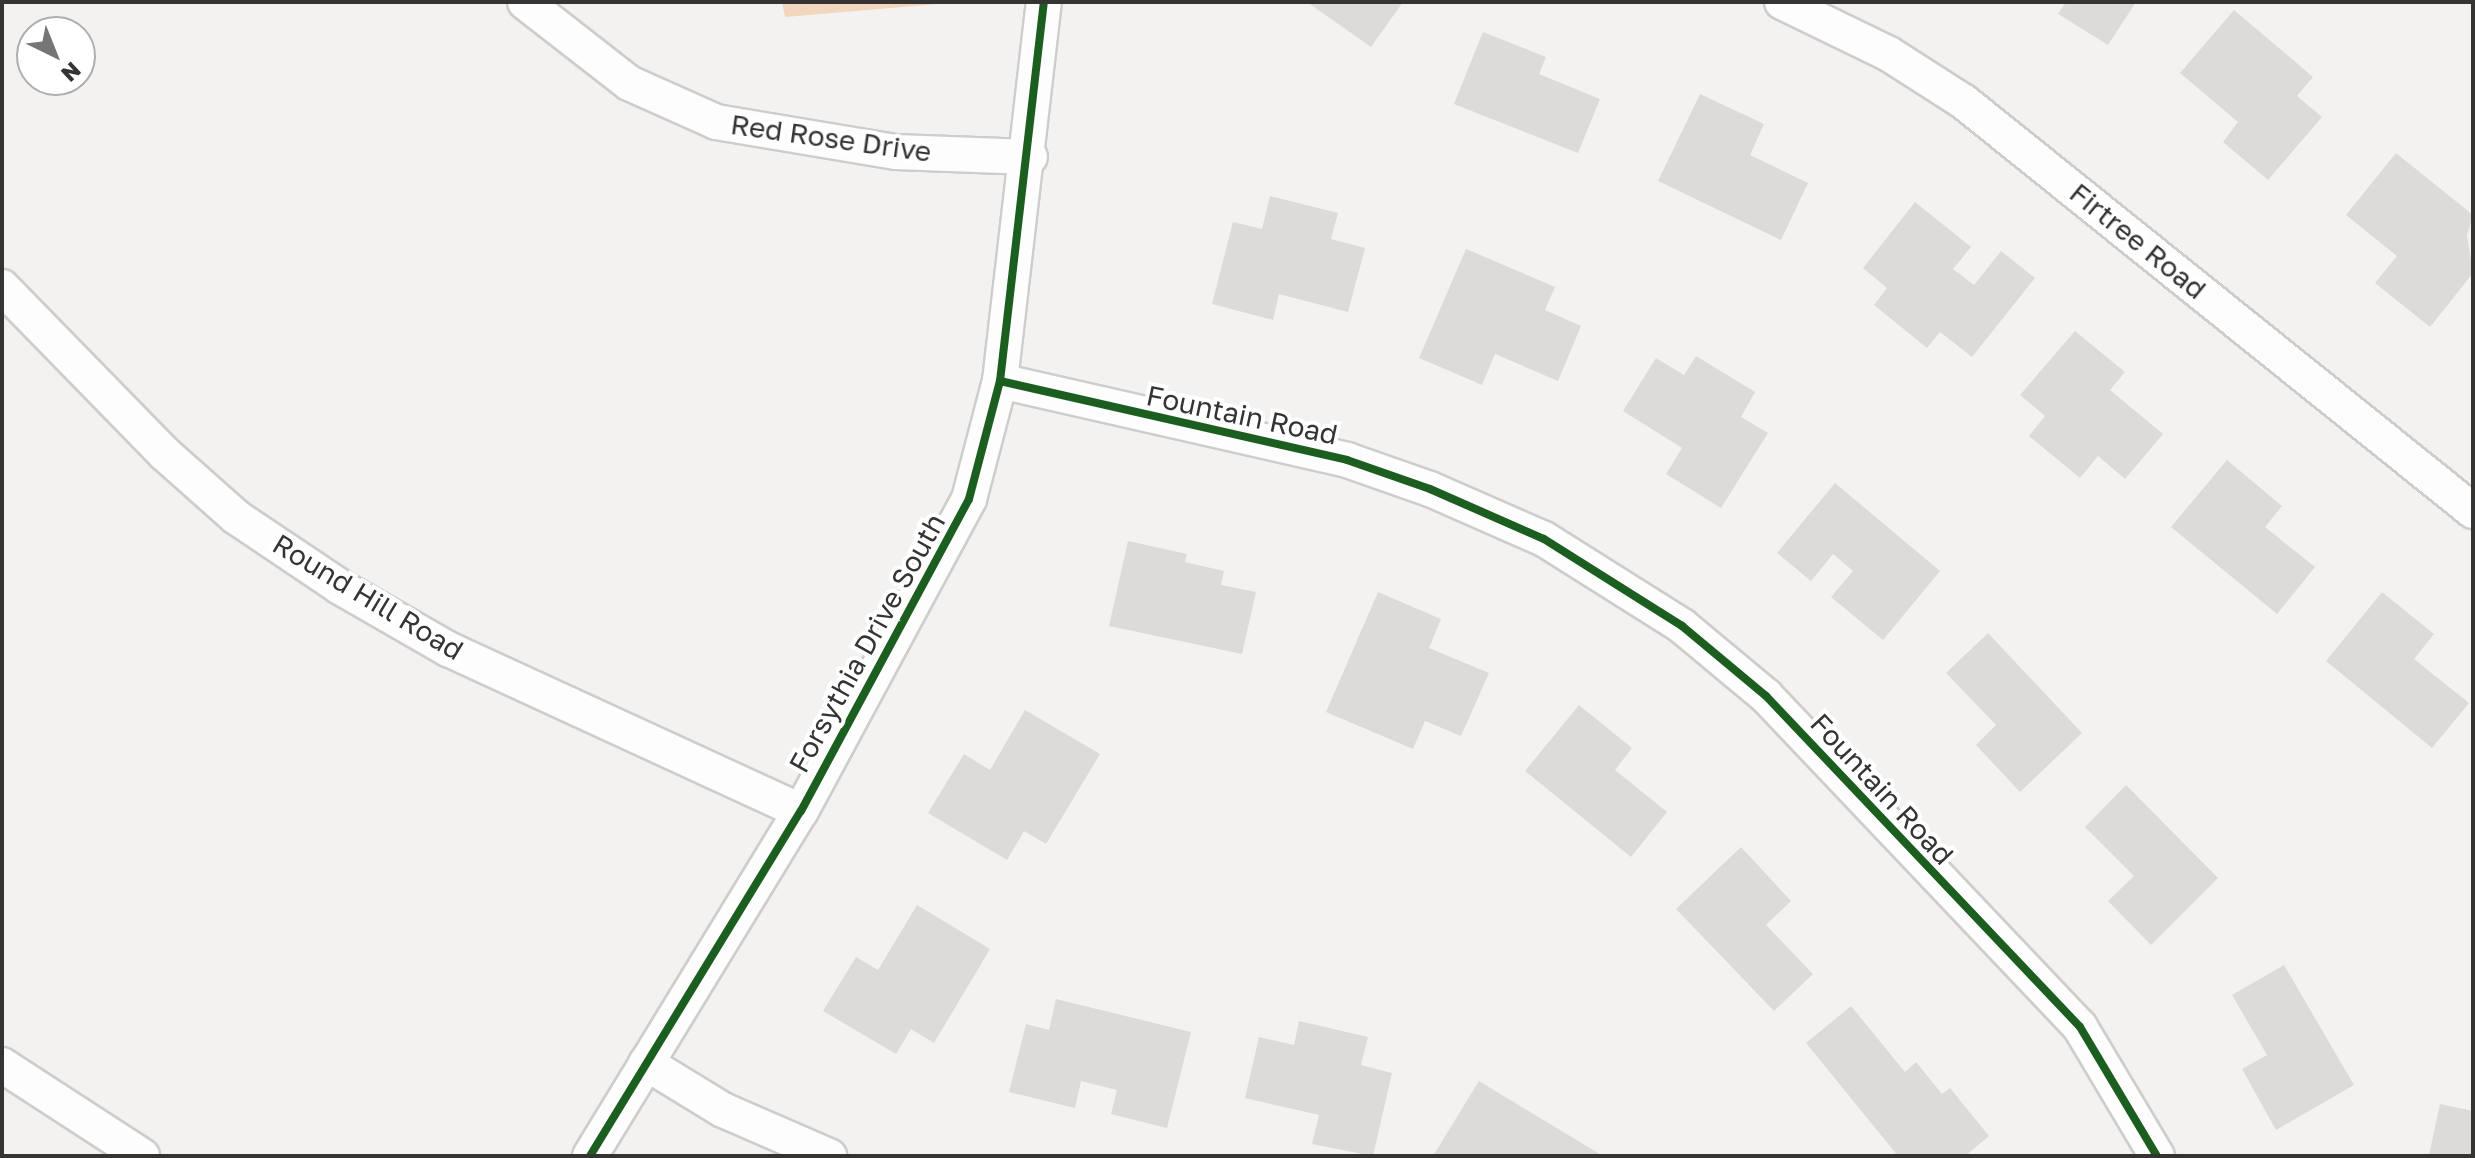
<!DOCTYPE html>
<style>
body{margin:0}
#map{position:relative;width:2475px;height:1158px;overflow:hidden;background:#f4f2f0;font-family:"Golos Text",sans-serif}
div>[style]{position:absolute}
.green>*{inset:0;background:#f2d6bd}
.building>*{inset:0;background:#dcdbd9}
.roads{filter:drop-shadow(2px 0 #cfcdcc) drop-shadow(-2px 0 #cfcdcc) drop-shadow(0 2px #cfcdcc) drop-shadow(0 -2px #cfcdcc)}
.street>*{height:34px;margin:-17px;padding:0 17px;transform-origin:17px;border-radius:17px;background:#fdfdfd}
.cycleway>*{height:8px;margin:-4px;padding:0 4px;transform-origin:4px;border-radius:4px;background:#1b5e20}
span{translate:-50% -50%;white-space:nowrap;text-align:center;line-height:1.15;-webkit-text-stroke:8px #fff;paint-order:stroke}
.street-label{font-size:28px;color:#363433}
.frame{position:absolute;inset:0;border:4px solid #363433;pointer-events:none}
.north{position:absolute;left:16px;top:16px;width:80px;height:80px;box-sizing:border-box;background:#fff;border:2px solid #afaead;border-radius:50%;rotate:137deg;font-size:22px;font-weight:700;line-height:32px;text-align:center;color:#363433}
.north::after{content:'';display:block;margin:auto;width:28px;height:36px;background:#787675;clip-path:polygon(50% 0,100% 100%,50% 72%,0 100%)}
</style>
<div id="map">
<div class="green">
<div style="clip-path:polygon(782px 2px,962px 2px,785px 17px)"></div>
</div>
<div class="building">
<div style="clip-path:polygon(1307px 2px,1403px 2px,1371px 47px)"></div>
<div style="clip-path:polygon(2066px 2px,2136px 2px,2108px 45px,2058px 14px)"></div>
<div style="clip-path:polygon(2234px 10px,2313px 77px,2297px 96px,2322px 117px,2268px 180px,2223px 142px,2238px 122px,2180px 73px)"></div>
<div style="clip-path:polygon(1483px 32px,1546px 57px,1539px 74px,1600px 99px,1578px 153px,1454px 104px)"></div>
<div style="clip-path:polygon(1700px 94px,1764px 124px,1750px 155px,1808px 183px,1781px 240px,1658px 181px)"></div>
<div style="clip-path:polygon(2396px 153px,2473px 215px,2467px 235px,2473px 273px,2430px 327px,2375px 283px,2397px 256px,2346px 215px)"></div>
<div style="clip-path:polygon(1270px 196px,1338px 213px,1331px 239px,1365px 248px,1348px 312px,1279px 294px,1273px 320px,1212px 304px,1233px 222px,1262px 229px)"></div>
<div style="clip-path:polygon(1915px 202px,1971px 247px,1953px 269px,1974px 285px,2001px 251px,2035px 278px,1972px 357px,1940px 332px,1927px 348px,1874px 305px,1887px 288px,1863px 268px)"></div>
<div style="clip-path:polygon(1466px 249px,1555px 287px,1545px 310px,1581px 326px,1558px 381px,1495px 354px,1482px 385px,1419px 358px)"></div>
<div style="clip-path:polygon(2075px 331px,2125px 372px,2110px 390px,2163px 434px,2125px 479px,2098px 456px,2080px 478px,2029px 436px,2045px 416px,2020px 395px)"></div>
<div style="clip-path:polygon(1696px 356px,1755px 392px,1741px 417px,1768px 433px,1721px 508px,1666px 474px,1682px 448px,1623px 411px,1656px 358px,1684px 375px)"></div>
<div style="clip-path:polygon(2227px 460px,2282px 506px,2265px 527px,2315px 567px,2277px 614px,2171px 527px)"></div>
<div style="clip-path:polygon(1835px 483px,1940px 571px,1883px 640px,1831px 597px,1853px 571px,1833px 554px,1811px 581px,1777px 553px)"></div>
<div style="clip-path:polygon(1128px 541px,1187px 554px,1185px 562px,1224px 571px,1221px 585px,1256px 592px,1242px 654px,1109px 626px)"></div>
<div style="clip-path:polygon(1378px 592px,1441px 619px,1429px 648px,1489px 673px,1461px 736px,1425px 721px,1413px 749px,1326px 712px)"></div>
<div style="clip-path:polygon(2382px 592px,2434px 634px,2414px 659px,2469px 703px,2432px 748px,2326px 661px)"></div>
<div style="clip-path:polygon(1988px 633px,2082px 733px,2020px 792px,1976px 745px,1996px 725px,1946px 673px)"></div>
<div style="clip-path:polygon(1579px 705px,1632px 748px,1615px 770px,1667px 812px,1631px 857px,1525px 771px)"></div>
<div style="clip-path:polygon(1025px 710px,1100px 754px,1046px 844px,1024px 831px,1007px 860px,928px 813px,964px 754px,990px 770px)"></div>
<div style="clip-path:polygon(2126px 785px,2218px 878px,2151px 945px,2108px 901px,2134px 876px,2085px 827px)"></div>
<div style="clip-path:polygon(1741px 847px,1791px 901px,1766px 925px,1813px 974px,1774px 1011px,1676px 909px)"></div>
<div style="clip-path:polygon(917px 905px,990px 949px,934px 1043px,911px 1029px,896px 1054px,823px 1011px,856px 957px,878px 970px)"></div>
<div style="clip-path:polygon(2284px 965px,2354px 1085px,2276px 1130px,2242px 1069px,2267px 1055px,2232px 995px)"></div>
<div style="clip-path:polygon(1056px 999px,1191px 1032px,1167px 1128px,1111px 1114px,1117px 1090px,1081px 1081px,1075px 1108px,1009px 1092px,1026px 1024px,1049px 1030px)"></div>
<div style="clip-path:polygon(1851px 1006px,1905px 1072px,1916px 1062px,1942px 1094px,1950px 1088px,1989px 1136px,1965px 1156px,1898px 1156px,1806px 1043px)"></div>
<div style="clip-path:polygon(1299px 1021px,1368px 1037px,1361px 1065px,1392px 1073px,1373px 1156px,1312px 1144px,1319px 1115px,1245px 1098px,1259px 1037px,1294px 1045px)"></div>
<div style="clip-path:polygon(1479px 1081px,1603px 1156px,1433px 1156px)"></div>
<div style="clip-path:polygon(2440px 1104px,2473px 1111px,2473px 1156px,2429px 1155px)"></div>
</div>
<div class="roads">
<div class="street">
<div style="left:525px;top:2px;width:132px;rotate:37.9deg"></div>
<div style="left:629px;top:83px;width:95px;rotate:24.1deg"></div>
<div style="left:716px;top:122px;width:182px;rotate:9.5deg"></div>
<div style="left:896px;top:152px;width:134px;rotate:2.1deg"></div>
<div style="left:1782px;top:2px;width:119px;rotate:25.9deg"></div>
<div style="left:1889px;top:54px;width:89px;rotate:32.6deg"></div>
<div style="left:1964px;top:102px;width:653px;rotate:38.78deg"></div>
<div style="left:2px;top:287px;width:232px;rotate:45.7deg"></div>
<div style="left:164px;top:453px;width:96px;rotate:41.6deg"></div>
<div style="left:236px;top:517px;width:125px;rotate:33.9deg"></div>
<div style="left:340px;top:587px;width:125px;rotate:29.9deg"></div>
<div style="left:448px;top:649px;width:388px;rotate:24.7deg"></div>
<div style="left:1000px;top:381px;width:356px;rotate:12.8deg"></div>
<div style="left:1347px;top:460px;width:88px;rotate:19.3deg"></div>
<div style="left:1430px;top:489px;width:124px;rotate:23.7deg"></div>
<div style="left:1544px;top:539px;width:163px;rotate:32.2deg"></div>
<div style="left:1682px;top:626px;width:109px;rotate:39.8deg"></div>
<div style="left:1766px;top:696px;width:456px;rotate:46.5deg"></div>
<div style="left:2080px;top:1027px;width:150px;rotate:59.2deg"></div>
<div style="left:646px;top:1063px;width:90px;rotate:31.4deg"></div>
<div style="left:723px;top:1110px;width:116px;rotate:23.5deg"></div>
<div style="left:2px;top:1065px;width:167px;rotate:33deg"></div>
<div style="left:590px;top:1156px;width:404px;rotate:-58.6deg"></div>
<div style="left:801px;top:811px;width:354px;rotate:-61.7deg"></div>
<div style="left:969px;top:499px;width:122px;rotate:-75.3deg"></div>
<div style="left:1000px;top:381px;width:382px;rotate:-83.4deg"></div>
</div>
</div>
<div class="cycleway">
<div style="left:1000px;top:381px;width:356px;rotate:12.8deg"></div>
<div style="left:1347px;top:460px;width:88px;rotate:19.3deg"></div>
<div style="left:1430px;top:489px;width:124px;rotate:23.7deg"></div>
<div style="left:1544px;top:539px;width:163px;rotate:32.2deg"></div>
<div style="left:1682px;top:626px;width:109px;rotate:39.8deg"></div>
<div style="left:1766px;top:696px;width:456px;rotate:46.5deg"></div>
<div style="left:2080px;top:1027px;width:150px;rotate:59.2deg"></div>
<div style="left:590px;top:1156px;width:404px;rotate:-58.6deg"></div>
<div style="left:801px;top:811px;width:354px;rotate:-61.7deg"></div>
<div style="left:969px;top:499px;width:122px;rotate:-75.3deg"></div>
<div style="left:1000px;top:381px;width:382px;rotate:-83.4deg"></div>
</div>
<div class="street-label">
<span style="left:831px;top:138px;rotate:8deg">Red Rose Drive</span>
<span style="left:2138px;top:241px;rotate:39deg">Firtree Road</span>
<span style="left:1242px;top:415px;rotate:12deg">Fountain Road</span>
<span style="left:368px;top:597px;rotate:31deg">Round Hill Road</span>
<span style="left:867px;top:643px;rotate:-61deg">Forsythia Drive South</span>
<span style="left:1882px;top:789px;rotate:47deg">Fountain Road</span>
</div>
<div class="frame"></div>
<div class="north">N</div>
</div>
